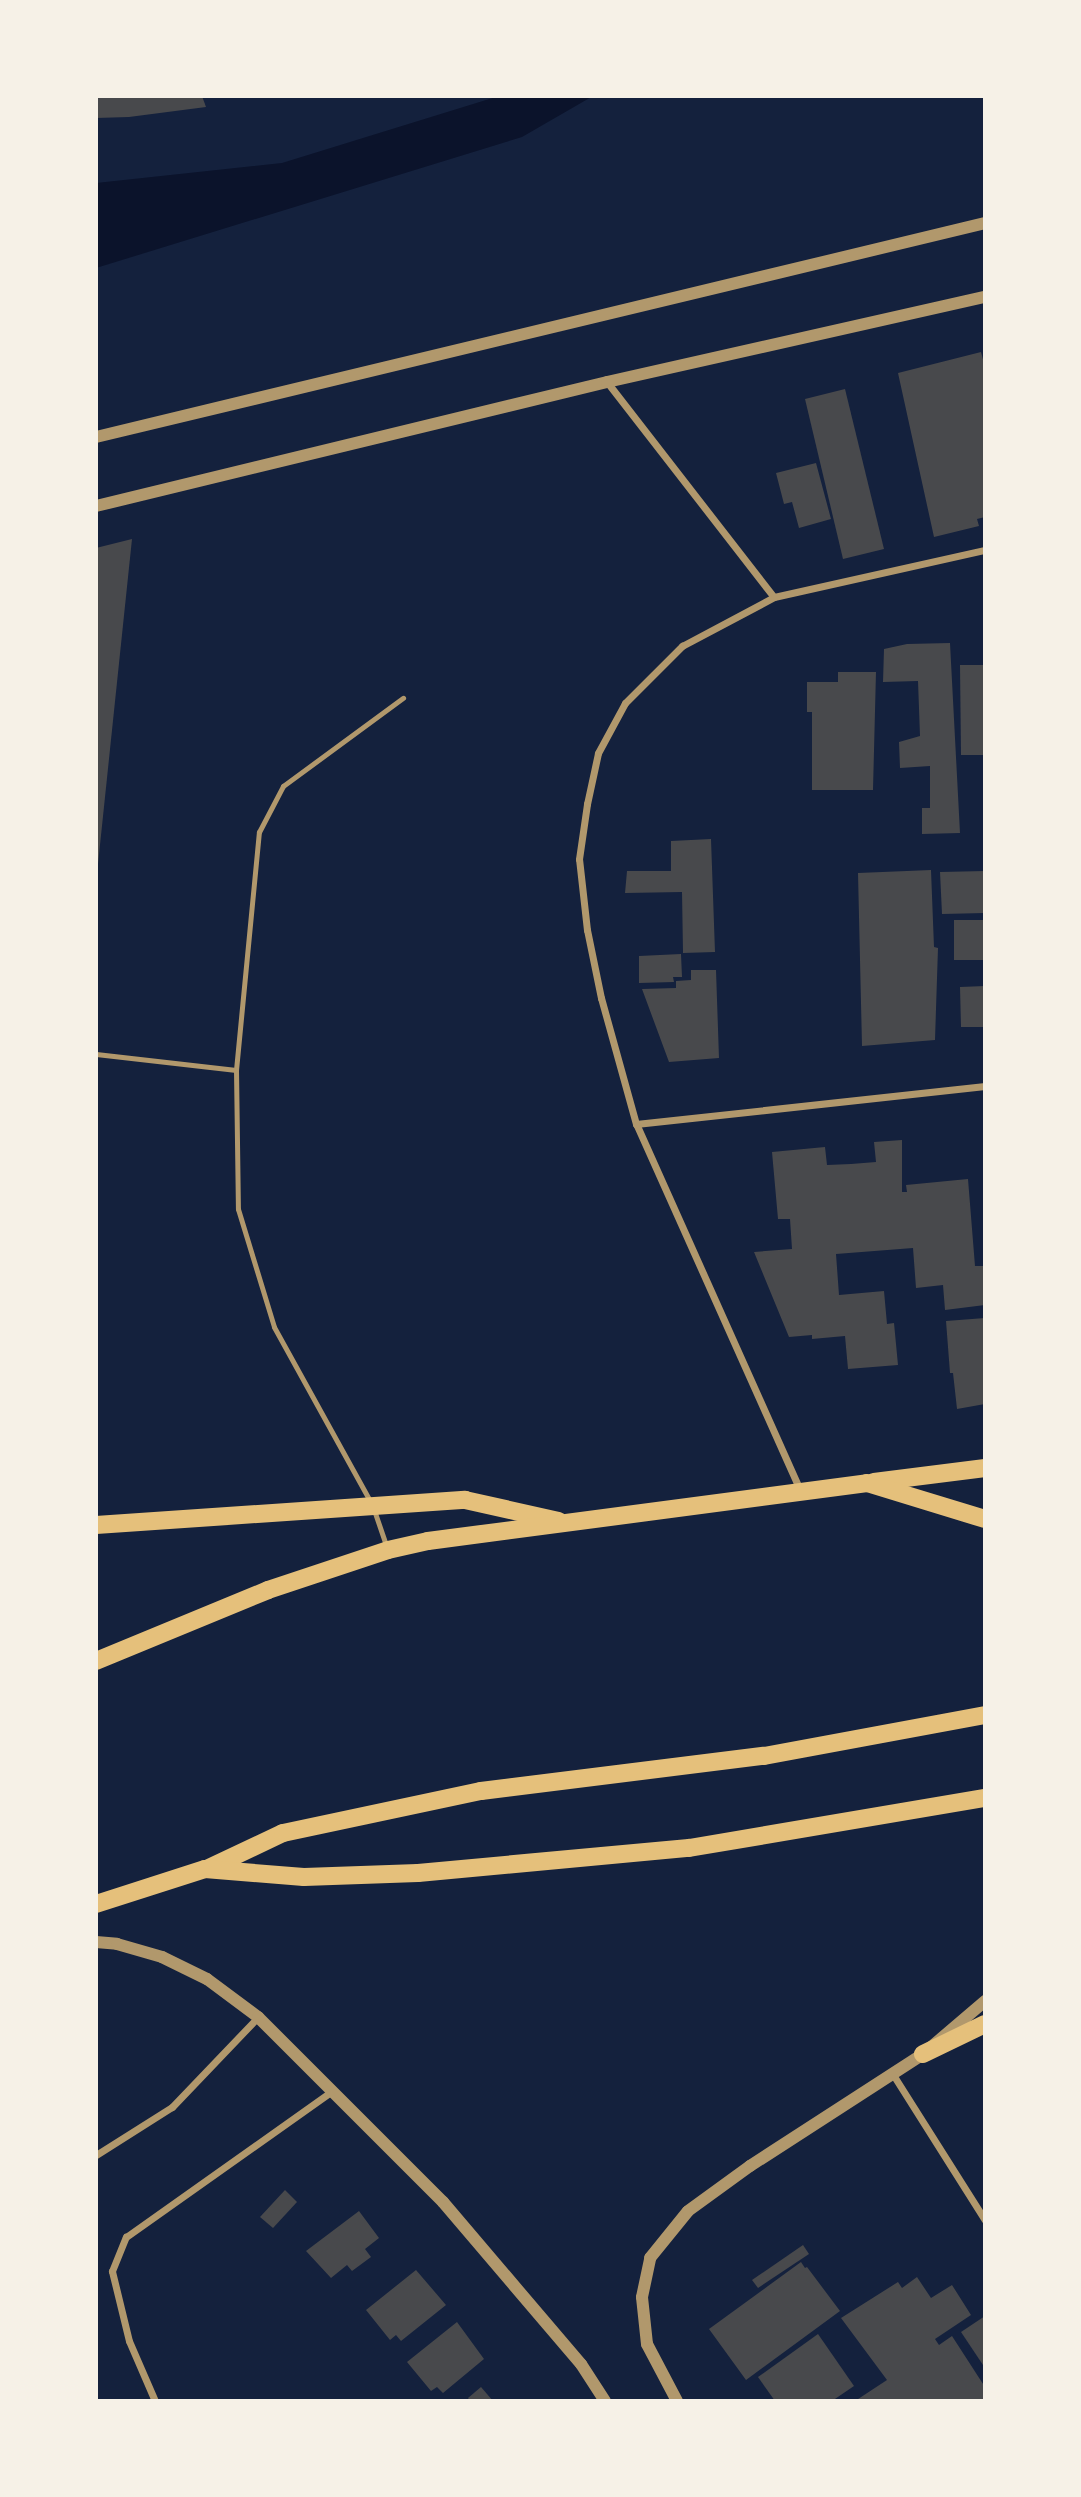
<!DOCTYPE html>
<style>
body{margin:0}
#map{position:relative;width:1081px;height:2497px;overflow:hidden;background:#14213d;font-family:"Nunito Sans",sans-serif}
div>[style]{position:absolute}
.water>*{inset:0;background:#0b132b}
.building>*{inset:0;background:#48494c}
.service>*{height:5px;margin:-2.5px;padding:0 2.5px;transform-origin:2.5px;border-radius:2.5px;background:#b1986c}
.minor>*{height:7px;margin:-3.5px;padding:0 3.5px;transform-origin:3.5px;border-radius:3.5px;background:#b1986c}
.tertiary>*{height:12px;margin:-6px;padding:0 6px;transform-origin:6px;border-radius:6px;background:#b1986c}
.primary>*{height:18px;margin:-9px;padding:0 9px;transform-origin:9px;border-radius:9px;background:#e5c07b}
span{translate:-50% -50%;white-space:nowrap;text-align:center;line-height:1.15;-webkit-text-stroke:5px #f6f1e7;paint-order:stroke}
.frame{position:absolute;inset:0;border:98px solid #f6f1e7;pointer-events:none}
</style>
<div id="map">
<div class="water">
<div style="clip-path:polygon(499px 96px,593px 96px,522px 137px,96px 268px,96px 183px,282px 163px)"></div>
</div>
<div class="building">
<div style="clip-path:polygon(96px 96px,202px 96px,206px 107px,129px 117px,96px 118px)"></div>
<div style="clip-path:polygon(981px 352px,985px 367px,985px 517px,977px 519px,979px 526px,934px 537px,898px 373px)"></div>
<div style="clip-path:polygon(845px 389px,884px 549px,843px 559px,805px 399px)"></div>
<div style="clip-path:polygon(816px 463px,831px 519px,799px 528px,792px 502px,784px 504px,776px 473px)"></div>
<div style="clip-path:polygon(132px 539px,98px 864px,96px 864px,96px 548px)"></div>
<div style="clip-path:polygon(950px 643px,960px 833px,922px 834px,922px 808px,930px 808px,930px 766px,900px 768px,899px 742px,920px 736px,918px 681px,883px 682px,884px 649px,907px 644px)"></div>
<div style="clip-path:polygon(960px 665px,985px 665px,985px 755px,961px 755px)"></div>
<div style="clip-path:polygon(838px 672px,876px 672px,873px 790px,812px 790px,812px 712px,807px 712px,807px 682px,838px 682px)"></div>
<div style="clip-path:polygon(711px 839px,715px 952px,683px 953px,682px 892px,625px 893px,627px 871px,671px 871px,671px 841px)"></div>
<div style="clip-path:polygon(931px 870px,934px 947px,938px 948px,935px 1040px,862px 1046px,858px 873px)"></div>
<div style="clip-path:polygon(985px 871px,985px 913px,942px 914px,940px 872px)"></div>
<div style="clip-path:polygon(954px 920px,985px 920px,985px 960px,954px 960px)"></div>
<div style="clip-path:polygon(681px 954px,682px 977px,673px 977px,674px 982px,639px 983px,639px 956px)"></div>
<div style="clip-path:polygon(691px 970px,716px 970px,719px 1058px,669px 1062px,642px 989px,676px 988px,676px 981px,691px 980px)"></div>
<div style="clip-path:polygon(985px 986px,985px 1027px,961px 1027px,960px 987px)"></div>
<div style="clip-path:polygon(902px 1140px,902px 1192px,907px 1192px,906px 1185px,968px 1179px,975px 1266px,985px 1266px,985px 1305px,945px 1310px,943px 1285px,916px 1288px,913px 1248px,836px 1254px,839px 1295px,884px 1291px,887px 1324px,894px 1323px,898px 1365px,848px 1369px,845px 1336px,812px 1339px,812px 1335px,789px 1337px,754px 1252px,792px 1249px,790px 1219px,778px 1219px,772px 1152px,825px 1147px,827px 1165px,851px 1164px,876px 1162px,874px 1142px)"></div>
<div style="clip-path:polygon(985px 1318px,985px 1404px,957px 1409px,953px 1373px,950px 1373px,946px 1321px)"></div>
<div style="clip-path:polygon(285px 2190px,297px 2202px,273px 2228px,260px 2217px)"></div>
<div style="clip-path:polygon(359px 2211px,379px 2238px,365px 2249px,371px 2257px,352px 2271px,347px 2265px,331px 2278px,306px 2251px)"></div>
<div style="clip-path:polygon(803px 2245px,809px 2254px,758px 2288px,752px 2280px)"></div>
<div style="clip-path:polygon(801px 2262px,805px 2268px,807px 2267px,840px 2311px,746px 2380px,709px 2329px)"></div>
<div style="clip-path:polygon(416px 2270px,446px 2305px,401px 2341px,396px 2335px,390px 2340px,366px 2310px)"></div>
<div style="clip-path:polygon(917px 2277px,931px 2298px,952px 2285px,971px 2315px,935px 2339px,939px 2345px,952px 2336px,985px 2387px,985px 2401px,855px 2401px,887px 2380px,841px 2318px,898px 2282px,902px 2288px)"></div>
<div style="clip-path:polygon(985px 2316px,985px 2368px,961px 2332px)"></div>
<div style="clip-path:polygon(457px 2322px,484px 2359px,443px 2393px,437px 2387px,431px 2391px,407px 2362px)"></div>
<div style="clip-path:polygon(818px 2334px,854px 2386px,832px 2401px,775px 2401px,758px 2377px)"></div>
<div style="clip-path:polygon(481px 2387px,493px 2401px,470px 2401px,468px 2398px)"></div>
</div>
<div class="service">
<div style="left:96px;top:1054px;width:141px;rotate:6.5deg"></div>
<div style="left:236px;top:1070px;width:139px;rotate:89.2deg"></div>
<div style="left:238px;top:1209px;width:123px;rotate:73deg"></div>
<div style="left:274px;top:1327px;width:199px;rotate:61.1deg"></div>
<div style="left:236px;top:1070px;width:239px;rotate:-84.5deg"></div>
<div style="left:259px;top:832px;width:52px;rotate:-62.4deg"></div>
<div style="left:283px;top:786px;width:149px;rotate:-36.3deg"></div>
<div style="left:374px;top:1510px;width:40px;rotate:71.1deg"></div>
</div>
<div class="minor">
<div style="left:607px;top:382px;width:272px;rotate:52.2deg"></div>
<div style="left:636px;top:1124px;width:351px;rotate:-6.2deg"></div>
<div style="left:800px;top:1490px;width:401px;rotate:-114.1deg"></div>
<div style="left:636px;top:1124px;width:131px;rotate:-105.5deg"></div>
<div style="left:601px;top:998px;width:69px;rotate:-101.6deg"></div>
<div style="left:587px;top:930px;width:71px;rotate:-96.4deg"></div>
<div style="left:579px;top:859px;width:56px;rotate:-81.7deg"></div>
<div style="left:587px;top:804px;width:52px;rotate:-77.8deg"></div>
<div style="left:598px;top:753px;width:57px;rotate:-61.6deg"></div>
<div style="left:625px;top:703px;width:81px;rotate:-45deg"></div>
<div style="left:682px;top:646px;width:104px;rotate:-28deg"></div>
<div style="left:774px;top:597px;width:216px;rotate:-12.6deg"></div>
<div style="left:892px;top:2073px;width:174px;rotate:57.7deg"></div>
<div style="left:96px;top:2155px;width:90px;rotate:-32.3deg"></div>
<div style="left:172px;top:2107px;width:124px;rotate:-46.3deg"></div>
<div style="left:155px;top:2401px;width:65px;rotate:-113.4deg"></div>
<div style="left:129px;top:2341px;width:72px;rotate:-103.7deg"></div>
<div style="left:112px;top:2271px;width:37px;rotate:-68deg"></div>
<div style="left:126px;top:2237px;width:251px;rotate:-35.3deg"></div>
</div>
<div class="tertiary">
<div style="left:96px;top:437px;width:914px;rotate:-13.53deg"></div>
<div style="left:96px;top:506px;width:526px;rotate:-13.64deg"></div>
<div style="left:607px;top:382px;width:387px;rotate:-12.7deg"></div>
<div style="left:96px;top:1942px;width:21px;rotate:5deg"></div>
<div style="left:117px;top:1944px;width:47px;rotate:16.1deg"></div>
<div style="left:162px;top:1957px;width:50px;rotate:26.1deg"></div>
<div style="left:207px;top:1979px;width:64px;rotate:36.7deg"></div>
<div style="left:258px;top:2017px;width:262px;rotate:45deg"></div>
<div style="left:443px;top:2202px;width:213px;rotate:49.6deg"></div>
<div style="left:581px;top:2364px;width:44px;rotate:57deg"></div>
<div style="left:677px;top:2401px;width:64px;rotate:-117.8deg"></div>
<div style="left:647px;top:2344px;width:47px;rotate:-96.1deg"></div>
<div style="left:642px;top:2297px;width:40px;rotate:-78deg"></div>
<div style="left:650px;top:2258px;width:60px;rotate:-51deg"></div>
<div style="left:688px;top:2211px;width:77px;rotate:-36deg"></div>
<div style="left:750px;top:2166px;width:206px;rotate:-32.9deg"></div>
<div style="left:923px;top:2054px;width:82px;rotate:-40.5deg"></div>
</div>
<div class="primary">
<div style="left:874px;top:1482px;width:112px;rotate:-7.2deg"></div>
<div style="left:96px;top:1525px;width:370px;rotate:-3.9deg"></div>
<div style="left:465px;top:1500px;width:96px;rotate:12.6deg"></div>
<div style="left:96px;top:1661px;width:186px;rotate:-22.4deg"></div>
<div style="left:268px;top:1590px;width:126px;rotate:-18.4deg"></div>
<div style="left:388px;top:1550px;width:41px;rotate:-12.7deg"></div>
<div style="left:428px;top:1541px;width:443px;rotate:-7.5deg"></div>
<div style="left:867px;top:1483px;width:123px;rotate:17deg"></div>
<div style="left:209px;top:1868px;width:82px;rotate:-25.3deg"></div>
<div style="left:283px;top:1833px;width:202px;rotate:-12deg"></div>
<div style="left:481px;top:1791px;width:285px;rotate:-7.1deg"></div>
<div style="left:764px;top:1756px;width:225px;rotate:-10.5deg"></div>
<div style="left:96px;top:1904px;width:114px;rotate:-17.8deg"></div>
<div style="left:205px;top:1869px;width:99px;rotate:4.6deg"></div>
<div style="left:304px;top:1877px;width:114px;rotate:-2deg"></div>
<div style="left:418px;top:1873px;width:272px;rotate:-5.3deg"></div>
<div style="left:689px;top:1848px;width:300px;rotate:-9.6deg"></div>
<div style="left:923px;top:2054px;width:69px;rotate:-25.8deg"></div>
</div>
<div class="frame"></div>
</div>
